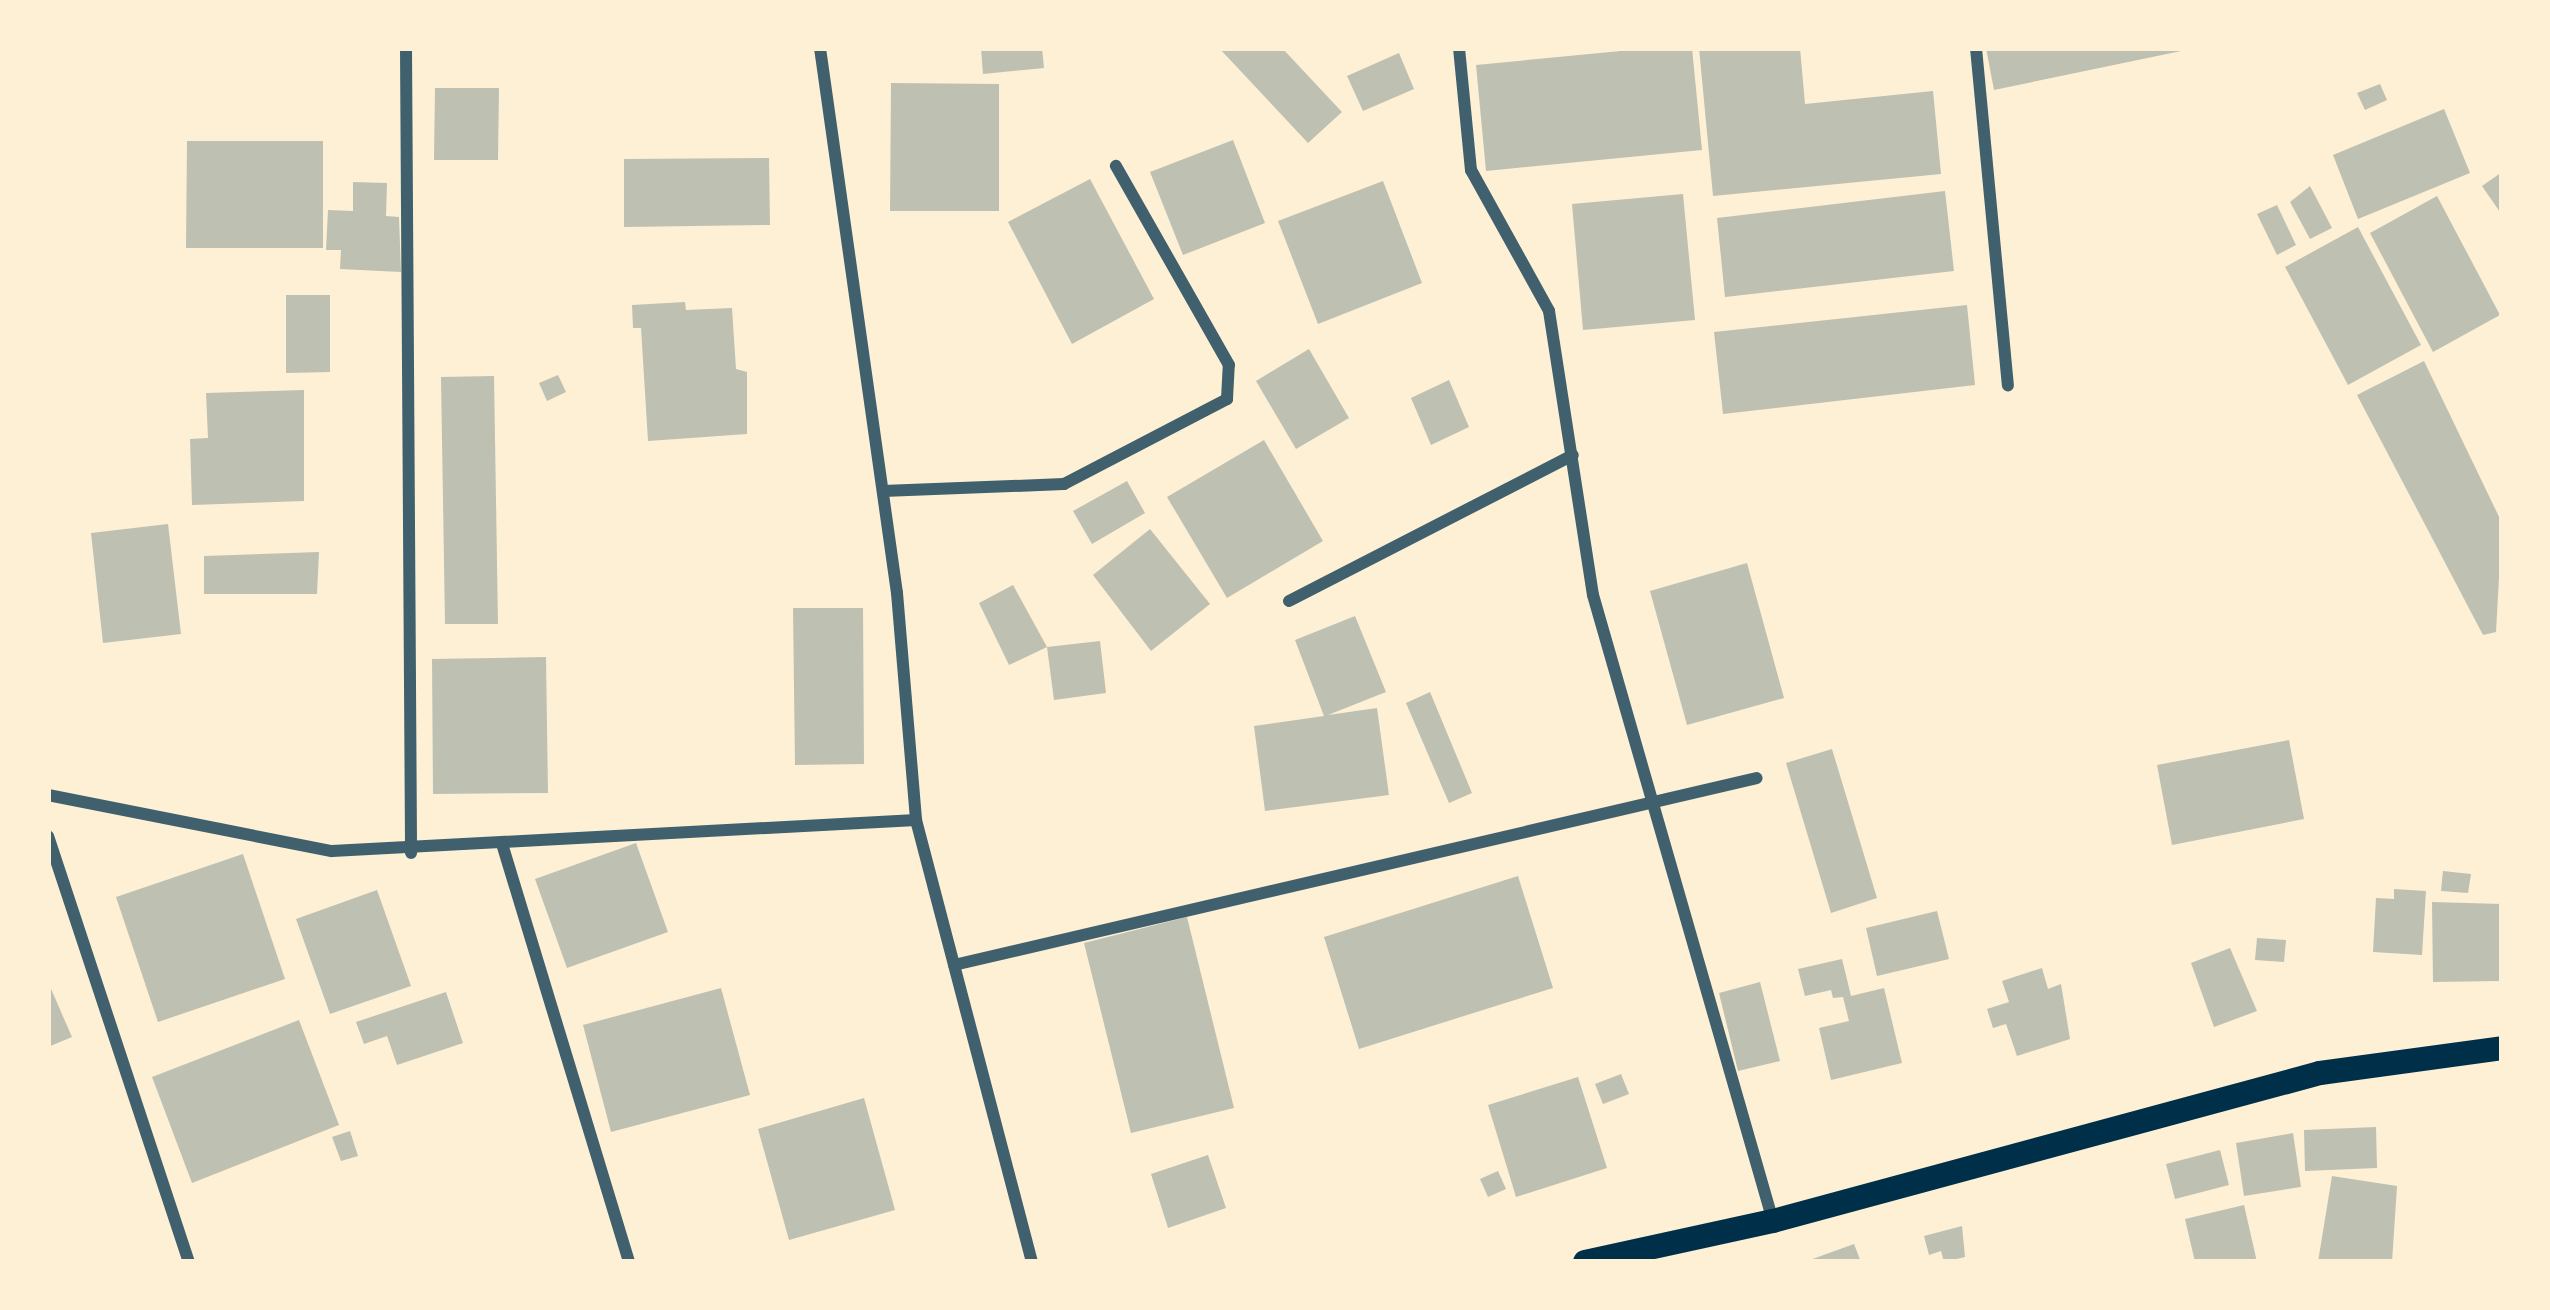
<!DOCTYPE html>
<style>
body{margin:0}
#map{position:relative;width:2550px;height:1310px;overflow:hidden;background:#fdf0d5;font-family:"IBM Plex Sans",sans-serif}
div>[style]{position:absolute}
.building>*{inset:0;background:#bec0b2}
.minor>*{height:12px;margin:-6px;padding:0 6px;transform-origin:6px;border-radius:6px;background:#3f606c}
.secondary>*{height:24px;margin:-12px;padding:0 12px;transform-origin:12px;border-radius:12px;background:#003049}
span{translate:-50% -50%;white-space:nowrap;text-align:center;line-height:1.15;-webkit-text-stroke:9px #fdf0d5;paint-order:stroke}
.frame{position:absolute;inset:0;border:51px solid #fdf0d5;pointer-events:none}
</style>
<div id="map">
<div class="building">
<div style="clip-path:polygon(981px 48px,1042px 48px,1044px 68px,983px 74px)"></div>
<div style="clip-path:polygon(1219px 48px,1282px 48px,1342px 112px,1308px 143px)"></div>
<div style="clip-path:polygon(1652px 48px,1692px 48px,1702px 150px,1486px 171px,1476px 65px)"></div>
<div style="clip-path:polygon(1699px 48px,1800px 48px,1805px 104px,1933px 91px,1941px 174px,1713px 196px)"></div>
<div style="clip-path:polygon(1986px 48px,2186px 48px,2186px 50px,1994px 90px)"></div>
<div style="clip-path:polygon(1399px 53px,1414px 89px,1363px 111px,1347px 76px)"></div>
<div style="clip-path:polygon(891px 83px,999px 84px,999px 211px,890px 211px)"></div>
<div style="clip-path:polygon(2380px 84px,2387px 100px,2365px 110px,2357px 93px)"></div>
<div style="clip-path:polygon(435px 88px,499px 88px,498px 160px,434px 160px)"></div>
<div style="clip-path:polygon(2444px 109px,2470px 173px,2358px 219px,2333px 155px)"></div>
<div style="clip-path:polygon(1233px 140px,1265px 223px,1183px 255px,1150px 172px)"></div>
<div style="clip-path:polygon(187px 141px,323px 141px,323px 248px,186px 248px)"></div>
<div style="clip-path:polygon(769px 158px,770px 225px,624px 227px,624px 159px)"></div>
<div style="clip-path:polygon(2502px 172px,2502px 215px,2482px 186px)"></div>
<div style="clip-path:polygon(1090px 179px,1154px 299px,1072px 344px,1008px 222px)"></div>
<div style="clip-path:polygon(1383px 181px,1422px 283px,1318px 324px,1278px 221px)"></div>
<div style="clip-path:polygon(353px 182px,387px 183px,386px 216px,399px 217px,401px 272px,340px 269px,341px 250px,326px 250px,328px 210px,353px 211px)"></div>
<div style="clip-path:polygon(2310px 186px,2332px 228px,2310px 239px,2290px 202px)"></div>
<div style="clip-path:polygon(1945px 191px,1954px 271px,1725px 297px,1717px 218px)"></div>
<div style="clip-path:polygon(1683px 194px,1695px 320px,1583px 330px,1572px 204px)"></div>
<div style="clip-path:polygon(2437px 196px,2500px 315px,2433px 352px,2370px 233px)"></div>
<div style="clip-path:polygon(2277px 205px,2296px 245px,2277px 255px,2257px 214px)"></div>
<div style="clip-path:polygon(2358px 227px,2421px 345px,2348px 385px,2285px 267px)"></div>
<div style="clip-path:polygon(286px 295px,330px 295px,330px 372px,286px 373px)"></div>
<div style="clip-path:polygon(685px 302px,686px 310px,732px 308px,736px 369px,747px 372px,747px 434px,648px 441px,641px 328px,633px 328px,632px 305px)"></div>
<div style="clip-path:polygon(1967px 305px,1975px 385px,1723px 414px,1714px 332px)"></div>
<div style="clip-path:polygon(1309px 349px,1349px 418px,1296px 449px,1256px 381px)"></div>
<div style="clip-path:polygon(2424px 361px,2502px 523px,2496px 632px,2483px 635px,2357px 395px)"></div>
<div style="clip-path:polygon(558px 375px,566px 392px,547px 401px,539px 383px)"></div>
<div style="clip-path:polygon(494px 376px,498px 624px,445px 624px,441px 377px)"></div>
<div style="clip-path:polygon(1449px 380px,1469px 427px,1431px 445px,1411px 398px)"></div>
<div style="clip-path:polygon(304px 390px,304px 501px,192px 505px,190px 439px,208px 438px,206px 393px)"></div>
<div style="clip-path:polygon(1264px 440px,1323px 541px,1227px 598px,1167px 497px)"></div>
<div style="clip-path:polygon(1127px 481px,1145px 513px,1092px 544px,1073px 511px)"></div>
<div style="clip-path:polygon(168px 524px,181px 634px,103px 643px,91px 533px)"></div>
<div style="clip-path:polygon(1150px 529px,1210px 604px,1151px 651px,1093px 575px)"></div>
<div style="clip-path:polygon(319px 552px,317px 594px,204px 594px,204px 556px)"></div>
<div style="clip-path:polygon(1747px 563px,1784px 698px,1687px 725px,1650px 591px)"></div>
<div style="clip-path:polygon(1013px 585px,1047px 647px,1009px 665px,979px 603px)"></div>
<div style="clip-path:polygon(793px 608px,863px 608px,864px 764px,795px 765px)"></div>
<div style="clip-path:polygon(1355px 616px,1386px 692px,1328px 715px,1377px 708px,1389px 795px,1265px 811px,1254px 726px,1324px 716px,1295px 640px)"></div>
<div style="clip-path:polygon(1100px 641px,1106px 693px,1054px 700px,1047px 647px)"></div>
<div style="clip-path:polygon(546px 657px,548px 793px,433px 794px,432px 659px)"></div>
<div style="clip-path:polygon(1430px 692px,1472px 793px,1449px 803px,1406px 703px)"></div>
<div style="clip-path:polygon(2289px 740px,2304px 819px,2172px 845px,2157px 765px)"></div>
<div style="clip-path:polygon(1832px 749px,1877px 898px,1831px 913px,1786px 763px)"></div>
<div style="clip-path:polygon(636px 843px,668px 932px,567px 968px,535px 879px)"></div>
<div style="clip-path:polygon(243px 854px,285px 979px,158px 1022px,116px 897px)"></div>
<div style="clip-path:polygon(2443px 871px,2471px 874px,2468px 893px,2441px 891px)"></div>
<div style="clip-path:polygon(1518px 876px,1553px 988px,1359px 1049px,1324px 937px)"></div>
<div style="clip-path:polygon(2394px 889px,2426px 891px,2422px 955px,2373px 952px,2376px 898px,2394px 899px)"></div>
<div style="clip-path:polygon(377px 890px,411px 986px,330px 1014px,296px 919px)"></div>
<div style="clip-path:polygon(2432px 902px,2502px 904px,2500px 981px,2433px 982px)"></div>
<div style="clip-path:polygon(1937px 911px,1949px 959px,1877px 976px,1866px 928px)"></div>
<div style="clip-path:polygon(1187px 917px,1234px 1108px,1131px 1133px,1084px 943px)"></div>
<div style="clip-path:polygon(2257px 938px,2286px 940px,2284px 962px,2255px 960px)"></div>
<div style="clip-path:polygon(2230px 948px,2257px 1011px,2214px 1027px,2191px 963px)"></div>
<div style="clip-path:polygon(1842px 959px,1851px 996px,1884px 988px,1902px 1063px,1831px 1080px,1819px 1028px,1849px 1021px,1843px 997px,1833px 998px,1831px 990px,1805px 996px,1798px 969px)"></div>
<div style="clip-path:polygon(2042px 968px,2048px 989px,2061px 984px,2070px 1039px,2017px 1056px,2006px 1024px,1993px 1028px,1987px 1009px,2009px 1002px,2002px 981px)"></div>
<div style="clip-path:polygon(48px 982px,72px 1037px,48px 1047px)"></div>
<div style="clip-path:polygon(1760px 982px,1780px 1061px,1738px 1071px,1719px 993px)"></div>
<div style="clip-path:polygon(721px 988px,750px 1095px,611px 1132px,583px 1025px)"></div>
<div style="clip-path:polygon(446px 992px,463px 1043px,397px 1065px,387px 1036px,364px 1044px,356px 1022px)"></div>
<div style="clip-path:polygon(299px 1020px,339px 1125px,192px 1183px,152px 1077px)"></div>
<div style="clip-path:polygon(1621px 1074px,1629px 1094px,1603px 1104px,1595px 1084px)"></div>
<div style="clip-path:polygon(1578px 1077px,1607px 1168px,1516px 1197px,1488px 1105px)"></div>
<div style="clip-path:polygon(864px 1098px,895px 1210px,789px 1240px,758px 1129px)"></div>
<div style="clip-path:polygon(2376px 1127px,2377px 1168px,2305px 1171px,2304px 1130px)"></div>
<div style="clip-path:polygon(350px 1131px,358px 1156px,341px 1161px,332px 1137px)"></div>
<div style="clip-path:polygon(2293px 1133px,2301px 1187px,2244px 1196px,2236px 1143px)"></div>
<div style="clip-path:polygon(2220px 1150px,2229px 1185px,2175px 1199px,2166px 1164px)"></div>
<div style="clip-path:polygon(1208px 1155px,1226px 1208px,1168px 1228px,1151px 1174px)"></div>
<div style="clip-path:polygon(1498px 1171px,1506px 1189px,1488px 1197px,1480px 1179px)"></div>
<div style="clip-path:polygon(2332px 1176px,2397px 1186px,2392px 1262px,2318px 1262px)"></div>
<div style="clip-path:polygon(2244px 1205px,2257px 1262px,2195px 1262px,2185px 1219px)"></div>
<div style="clip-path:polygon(1962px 1226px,1965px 1257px,1944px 1262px,1941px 1251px,1929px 1255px,1924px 1236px)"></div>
<div style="clip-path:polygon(1854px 1244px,1861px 1262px,1807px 1262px,1807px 1261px)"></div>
</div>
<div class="minor">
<div style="left:406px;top:48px;width:805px;rotate:89.64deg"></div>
<div style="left:820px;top:48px;width:550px;rotate:81.96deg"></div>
<div style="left:897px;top:593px;width:228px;rotate:85.2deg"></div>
<div style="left:916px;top:820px;width:457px;rotate:75.3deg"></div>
<div style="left:1459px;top:48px;width:123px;rotate:84.4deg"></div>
<div style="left:1471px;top:170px;width:161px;rotate:61deg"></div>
<div style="left:1549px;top:311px;width:287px;rotate:81.2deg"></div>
<div style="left:1593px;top:595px;width:651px;rotate:73.96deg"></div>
<div style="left:1976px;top:48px;width:339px;rotate:84.6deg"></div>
<div style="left:883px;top:491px;width:181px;rotate:-2.2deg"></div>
<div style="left:1064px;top:484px;width:184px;rotate:-27.5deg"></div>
<div style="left:1227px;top:399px;width:34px;rotate:-87deg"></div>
<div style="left:1229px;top:365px;width:229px;rotate:-119.6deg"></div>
<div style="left:1289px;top:601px;width:319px;rotate:-27.2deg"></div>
<div style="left:48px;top:795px;width:289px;rotate:11.2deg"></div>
<div style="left:332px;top:851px;width:585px;rotate:-3.04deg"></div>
<div style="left:48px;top:836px;width:449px;rotate:71.7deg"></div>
<div style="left:503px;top:847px;width:434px;rotate:73.1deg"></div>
<div style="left:954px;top:965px;width:824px;rotate:-13.11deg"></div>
</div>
<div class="secondary">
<div style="left:1585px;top:1262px;width:192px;rotate:-12.3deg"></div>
<div style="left:1773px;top:1221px;width:567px;rotate:-15.14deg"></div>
<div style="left:2320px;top:1073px;width:184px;rotate:-7.8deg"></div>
</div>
<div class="frame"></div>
</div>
